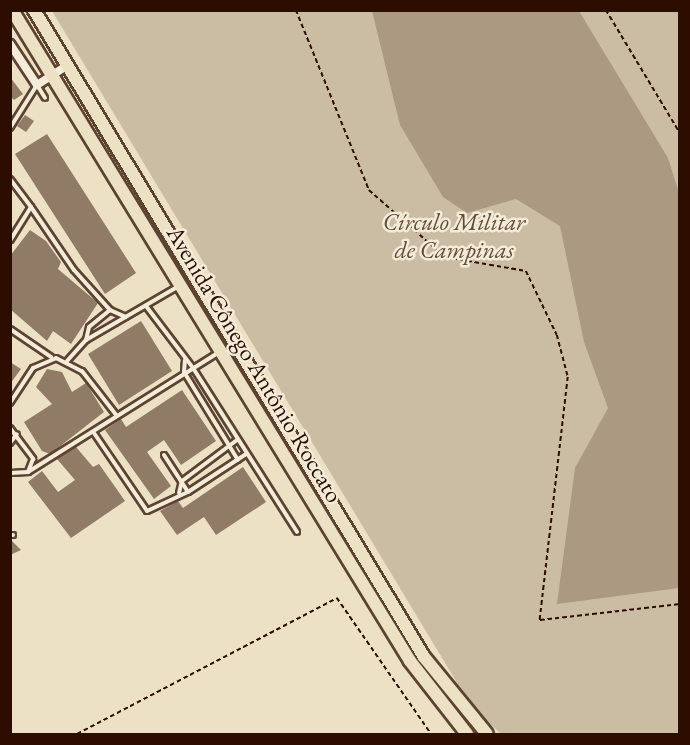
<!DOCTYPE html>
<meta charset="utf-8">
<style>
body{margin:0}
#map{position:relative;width:690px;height:745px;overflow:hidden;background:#ece1c5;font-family:"EB Garamond",serif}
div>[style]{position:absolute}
.green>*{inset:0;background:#cbbda4}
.water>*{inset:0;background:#ab9982}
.building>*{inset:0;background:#907b66}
.path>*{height:1.5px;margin-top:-0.75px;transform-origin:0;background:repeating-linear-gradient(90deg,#2c0d00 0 4.5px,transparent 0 7.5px)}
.roads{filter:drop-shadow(2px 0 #5c4231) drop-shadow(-2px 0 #5c4231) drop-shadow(0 2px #5c4231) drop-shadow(0 -2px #5c4231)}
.lane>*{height:4px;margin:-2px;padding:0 2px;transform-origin:2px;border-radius:2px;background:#f3ecd9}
.street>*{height:8px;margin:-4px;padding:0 4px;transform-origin:4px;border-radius:4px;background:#f3ecd9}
.primary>*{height:12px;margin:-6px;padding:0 6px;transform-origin:6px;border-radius:6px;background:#ece1c5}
span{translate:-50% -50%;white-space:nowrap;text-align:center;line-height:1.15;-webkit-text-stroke:5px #f3ecd9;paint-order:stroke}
.park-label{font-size:24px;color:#644b39;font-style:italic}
.street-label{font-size:24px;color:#2c0d00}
.frame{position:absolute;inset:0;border:12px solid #2c0d00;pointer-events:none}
</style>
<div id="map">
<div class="green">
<div style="clip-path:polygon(52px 11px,679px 11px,679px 734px,501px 734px,471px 706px)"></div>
</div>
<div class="water">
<div style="clip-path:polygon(372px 11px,579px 11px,668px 158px,680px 196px,679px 588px,557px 604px,575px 468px,608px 408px,584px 342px,560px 226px,516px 199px,467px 213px,443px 197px,400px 125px)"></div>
</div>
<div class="building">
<div style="clip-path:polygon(10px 77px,23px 94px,14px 100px,10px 96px)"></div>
<div style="clip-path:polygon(25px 115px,34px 121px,26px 132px,17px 126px)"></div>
<div style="clip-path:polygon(47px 134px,136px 273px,105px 294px,15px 154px)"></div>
<div style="clip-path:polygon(30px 230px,46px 241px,61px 262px,58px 269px,98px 303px,71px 344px,53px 331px,47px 341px,10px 309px,10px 256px)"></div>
<div style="clip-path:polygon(141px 321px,172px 371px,119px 405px,88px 354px)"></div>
<div style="clip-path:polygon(10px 362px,21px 369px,10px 384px)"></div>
<div style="clip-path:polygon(47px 369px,62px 372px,72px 392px,86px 383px,104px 412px,50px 454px,42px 451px,24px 422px,52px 404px,36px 387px)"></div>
<div style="clip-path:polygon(182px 390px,216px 441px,181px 465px,164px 440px,147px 452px,171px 486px,154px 499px,105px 430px,121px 419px,126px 427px)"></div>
<div style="clip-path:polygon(76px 447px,93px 467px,99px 464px,125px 501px,71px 538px,28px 482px,42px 471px,58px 492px,75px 480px,57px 459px)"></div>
<div style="clip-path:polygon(243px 467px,266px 502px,216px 535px,204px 517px,177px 535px,160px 511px,178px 501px,183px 508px)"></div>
<div style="clip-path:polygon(10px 539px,21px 550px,10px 555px)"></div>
</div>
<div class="path">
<div style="left:296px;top:10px;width:194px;rotate:67.9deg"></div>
<div style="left:369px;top:190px;width:101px;rotate:41.4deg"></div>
<div style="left:445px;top:257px;width:82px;rotate:9.8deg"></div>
<div style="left:526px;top:271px;width:71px;rotate:64.2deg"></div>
<div style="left:557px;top:335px;width:43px;rotate:75.3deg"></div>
<div style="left:568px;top:377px;width:245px;rotate:96.6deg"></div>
<div style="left:540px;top:620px;width:141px;rotate:-6.5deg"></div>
<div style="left:606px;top:10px;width:144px;rotate:59deg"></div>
<div style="left:77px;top:734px;width:293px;rotate:-27.6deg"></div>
<div style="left:337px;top:598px;width:165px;rotate:55.3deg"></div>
</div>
<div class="roads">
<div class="lane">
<div style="left:10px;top:128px;width:51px;rotate:-57.9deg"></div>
<div style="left:37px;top:85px;width:15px;rotate:58deg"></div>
<div style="left:10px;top:179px;width:35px;rotate:53deg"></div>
<div style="left:31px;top:207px;width:39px;rotate:122deg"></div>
<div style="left:31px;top:207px;width:76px;rotate:55.7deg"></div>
<div style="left:74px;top:270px;width:54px;rotate:48deg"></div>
<div style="left:146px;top:306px;width:78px;rotate:52.8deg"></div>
<div style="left:193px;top:368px;width:194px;rotate:57.6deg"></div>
<div style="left:10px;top:329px;width:50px;rotate:34.3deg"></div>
<div style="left:86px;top:340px;width:13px;rotate:-77deg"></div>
<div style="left:89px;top:327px;width:27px;rotate:-39deg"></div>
<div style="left:110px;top:310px;width:17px;rotate:24deg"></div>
<div style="left:185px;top:360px;width:12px;rotate:95deg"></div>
<div style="left:184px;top:372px;width:103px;rotate:58.5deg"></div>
<div style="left:67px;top:361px;width:28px;rotate:-48deg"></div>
<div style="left:86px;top:340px;width:105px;rotate:-30.2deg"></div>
<div style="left:10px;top:403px;width:42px;rotate:-56.7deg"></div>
<div style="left:33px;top:368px;width:25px;rotate:-23deg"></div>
<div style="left:56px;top:358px;width:29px;rotate:27deg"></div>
<div style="left:82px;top:371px;width:57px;rotate:52.1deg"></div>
<div style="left:10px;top:428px;width:39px;rotate:53deg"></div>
<div style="left:33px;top:459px;width:14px;rotate:111deg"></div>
<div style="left:28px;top:472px;width:18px;rotate:177deg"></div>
<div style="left:94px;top:433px;width:94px;rotate:55.8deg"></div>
<div style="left:147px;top:511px;width:45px;rotate:-24.9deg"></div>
<div style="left:188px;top:492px;width:69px;rotate:-33.2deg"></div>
<div style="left:10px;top:443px;width:11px;rotate:-52deg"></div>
<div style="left:164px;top:455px;width:44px;rotate:57deg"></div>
<div style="left:28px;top:472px;width:224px;rotate:-32.1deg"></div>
<div style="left:179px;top:493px;width:12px;rotate:-76deg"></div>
<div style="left:182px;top:481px;width:69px;rotate:-36.7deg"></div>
<div style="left:10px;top:535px;width:3px"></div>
</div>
<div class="street">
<div style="left:10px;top:44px;width:49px;rotate:56.6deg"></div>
<div style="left:37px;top:85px;width:37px;rotate:-33deg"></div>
</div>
<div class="primary">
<div style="left:12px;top:10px;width:763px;rotate:58.56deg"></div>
<div style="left:410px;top:661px;width:93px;rotate:52deg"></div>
<div style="left:34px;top:10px;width:755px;rotate:58.92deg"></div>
<div style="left:424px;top:657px;width:99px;rotate:50.7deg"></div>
</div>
</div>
<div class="park-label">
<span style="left:454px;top:236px">Círculo Militar<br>de Campinas</span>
</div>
<div class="street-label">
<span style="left:255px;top:364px;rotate:59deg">Avenida Cônego Antônio Roccato</span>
</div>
<div class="frame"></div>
</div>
